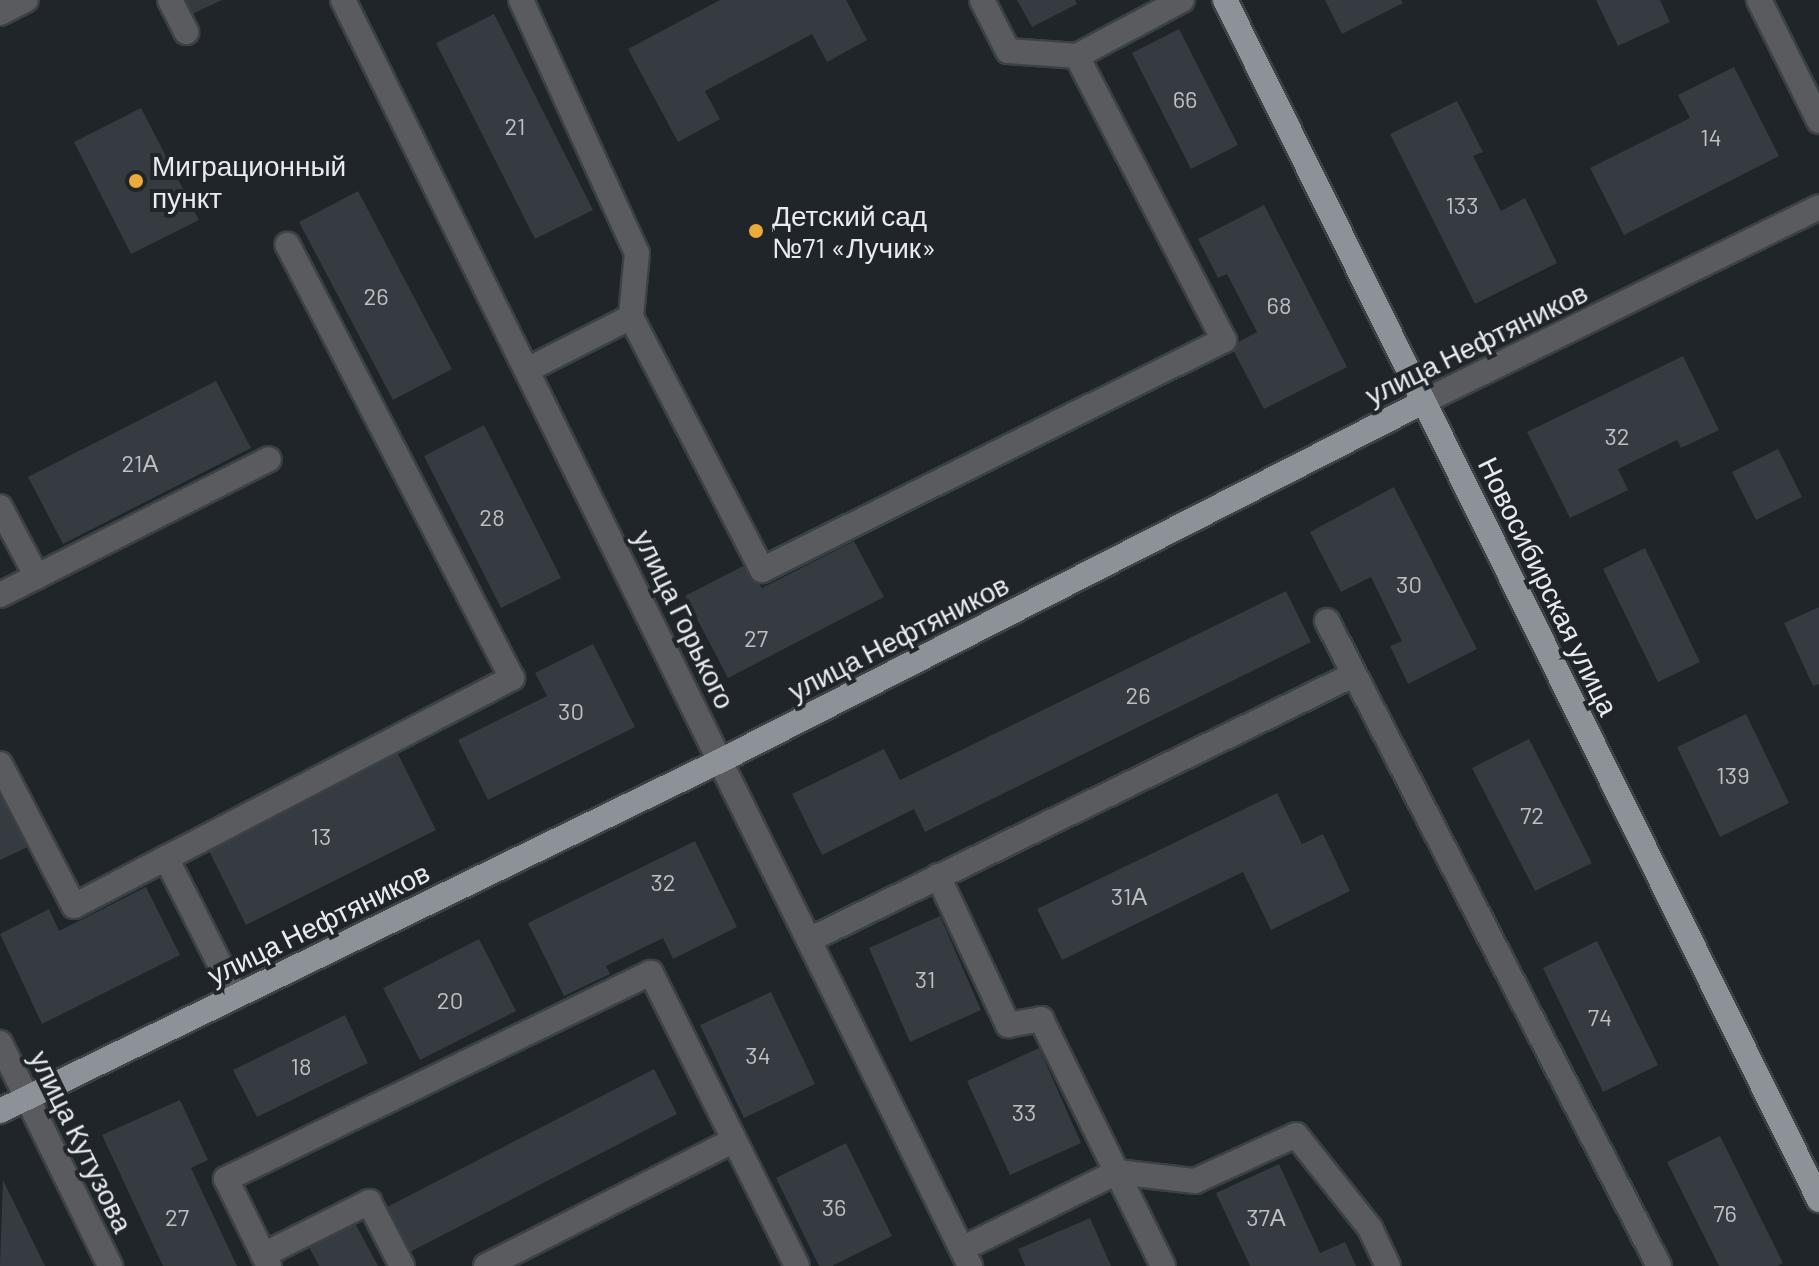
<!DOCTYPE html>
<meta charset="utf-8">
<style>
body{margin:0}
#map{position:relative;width:1819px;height:1266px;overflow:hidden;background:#20252a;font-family:Barlow,sans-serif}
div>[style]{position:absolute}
.building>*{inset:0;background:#363a41}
.roads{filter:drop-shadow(2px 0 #3c4146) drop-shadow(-2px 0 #3c4146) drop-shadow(0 2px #3c4146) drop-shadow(0 -2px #3c4146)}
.minor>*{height:24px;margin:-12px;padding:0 12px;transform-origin:12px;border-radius:12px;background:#595b5e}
.major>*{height:24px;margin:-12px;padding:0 12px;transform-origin:12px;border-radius:12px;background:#8d9198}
.dots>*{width:22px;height:22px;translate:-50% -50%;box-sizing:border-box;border:4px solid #20252a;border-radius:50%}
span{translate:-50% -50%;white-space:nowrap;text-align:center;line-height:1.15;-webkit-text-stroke:8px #20252a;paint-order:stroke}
.number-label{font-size:24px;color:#bcbfc4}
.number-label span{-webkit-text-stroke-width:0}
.poi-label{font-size:28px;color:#e8ebef}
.left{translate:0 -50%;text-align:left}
.street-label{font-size:28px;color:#e8ebef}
</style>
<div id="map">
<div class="building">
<div style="clip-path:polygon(185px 0,222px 0,192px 14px)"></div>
<div style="clip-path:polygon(720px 0,846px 0,867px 40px,827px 62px,812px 34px,705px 91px,720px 119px,678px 142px,628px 49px)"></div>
<div style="clip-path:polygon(1017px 0,1075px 0,1077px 4px,1032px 27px)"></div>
<div style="clip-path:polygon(1325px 0,1401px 0,1403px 3px,1342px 34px)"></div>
<div style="clip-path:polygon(1596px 0,1660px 0,1670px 22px,1618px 46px)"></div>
<div style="clip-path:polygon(494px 14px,593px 210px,535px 239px,436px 43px)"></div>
<div style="clip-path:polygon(1179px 29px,1238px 145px,1191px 169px,1132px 53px)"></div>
<div style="clip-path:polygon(1734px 67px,1779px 156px,1624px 235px,1590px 168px,1690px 118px,1678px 95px)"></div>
<div style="clip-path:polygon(1457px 101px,1483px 152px,1473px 156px,1501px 211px,1525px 198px,1557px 263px,1475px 304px,1390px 134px)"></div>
<div style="clip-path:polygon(141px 108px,199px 220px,131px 254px,74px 142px)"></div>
<div style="clip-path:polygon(358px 191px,452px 369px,393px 400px,299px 222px)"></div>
<div style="clip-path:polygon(1264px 205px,1347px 367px,1264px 409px,1231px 346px,1257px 332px,1227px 274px,1218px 278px,1198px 239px)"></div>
<div style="clip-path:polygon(1683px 356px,1719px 430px,1681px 448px,1677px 440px,1618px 469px,1628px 490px,1570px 518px,1527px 432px)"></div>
<div style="clip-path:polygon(216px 381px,251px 448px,63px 544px,28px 477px)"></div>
<div style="clip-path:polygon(484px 425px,561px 578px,501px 608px,424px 456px)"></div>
<div style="clip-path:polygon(1778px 449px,1802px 497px,1756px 520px,1732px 472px)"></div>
<div style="clip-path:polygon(1394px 487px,1477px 649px,1408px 684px,1390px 646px,1402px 641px,1371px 577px,1341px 592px,1310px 532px)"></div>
<div style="clip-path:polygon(854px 541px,884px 597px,728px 678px,685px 596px,749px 563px,762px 588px)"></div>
<div style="clip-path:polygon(1645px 548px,1700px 662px,1658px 682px,1603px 569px)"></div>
<div style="clip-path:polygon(1286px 591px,1311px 642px,925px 832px,914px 809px,822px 855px,792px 794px,884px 749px,900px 780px)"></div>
<div style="clip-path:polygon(1819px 607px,1819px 684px,1813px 686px,1784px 623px)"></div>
<div style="clip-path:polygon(593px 644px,635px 727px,488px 800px,458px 740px,547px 696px,535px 673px)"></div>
<div style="clip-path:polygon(1746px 714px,1789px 803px,1720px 837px,1677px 747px)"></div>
<div style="clip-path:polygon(1529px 739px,1592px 863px,1535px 891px,1472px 768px)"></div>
<div style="clip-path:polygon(395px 748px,436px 830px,246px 925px,205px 843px)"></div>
<div style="clip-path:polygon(0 789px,28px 847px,0 860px)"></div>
<div style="clip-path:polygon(1277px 793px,1302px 844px,1323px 834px,1350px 891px,1271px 930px,1243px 872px,1062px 960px,1037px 909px)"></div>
<div style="clip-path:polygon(695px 841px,737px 927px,673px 959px,663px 938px,606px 966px,610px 974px,564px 996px,528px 923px)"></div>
<div style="clip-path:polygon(146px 887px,180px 955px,42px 1024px,0 934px,49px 909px,59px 931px)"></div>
<div style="clip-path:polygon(940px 916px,981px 1010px,910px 1042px,869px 948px)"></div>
<div style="clip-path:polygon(479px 939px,516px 1011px,420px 1060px,383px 988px)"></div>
<div style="clip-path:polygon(1597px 941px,1658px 1065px,1603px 1092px,1543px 968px)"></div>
<div style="clip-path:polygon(771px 992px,815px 1084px,744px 1118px,700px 1025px)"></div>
<div style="clip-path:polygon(345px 1015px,368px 1063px,257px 1117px,233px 1070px)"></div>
<div style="clip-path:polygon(1039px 1048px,1081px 1143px,1010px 1175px,967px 1081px)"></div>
<div style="clip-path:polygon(654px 1069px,677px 1114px,410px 1252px,387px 1207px)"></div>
<div style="clip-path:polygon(180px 1100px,208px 1160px,191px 1168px,237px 1266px,163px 1266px,102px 1135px)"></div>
<div style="clip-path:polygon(1720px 1136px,1783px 1263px,1777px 1266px,1719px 1266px,1667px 1162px)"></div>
<div style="clip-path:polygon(846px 1143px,892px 1236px,832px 1266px,819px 1266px,776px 1178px)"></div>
<div style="clip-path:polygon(1279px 1164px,1320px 1253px,1345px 1242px,1356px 1266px,1250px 1266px,1216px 1193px)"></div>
<div style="clip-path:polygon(3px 1180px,45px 1266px,0 1266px)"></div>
<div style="clip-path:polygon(1090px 1218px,1111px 1266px,1025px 1266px,1018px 1249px)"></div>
<div style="clip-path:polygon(355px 1223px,378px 1266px,319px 1266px,309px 1247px)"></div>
</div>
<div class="roads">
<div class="minor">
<div style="left:170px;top:0;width:36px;rotate:63deg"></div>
<div style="left:343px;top:0;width:1413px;rotate:63.65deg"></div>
<div style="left:521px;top:0;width:278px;rotate:65.4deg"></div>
<div style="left:637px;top:253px;width:64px;rotate:95.4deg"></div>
<div style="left:1759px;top:0;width:135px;rotate:63.6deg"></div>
<div style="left:0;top:13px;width:29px;rotate:-27deg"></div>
<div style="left:1077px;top:56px;width:119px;rotate:-28.1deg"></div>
<div style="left:527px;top:370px;width:117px;rotate:-27deg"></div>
<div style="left:631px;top:317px;width:285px;rotate:62.6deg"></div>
<div style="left:762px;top:570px;width:516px;rotate:-26.47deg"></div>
<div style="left:1224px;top:340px;width:320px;rotate:-117.4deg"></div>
<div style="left:1077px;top:56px;width:69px;rotate:-175.9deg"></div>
<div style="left:1008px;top:51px;width:57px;rotate:-117deg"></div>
<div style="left:1423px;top:402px;width:441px;rotate:-26.2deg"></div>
<div style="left:0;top:507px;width:79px;rotate:62.1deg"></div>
<div style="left:0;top:595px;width:301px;rotate:-26.8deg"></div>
<div style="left:1327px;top:621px;width:725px;rotate:62.76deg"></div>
<div style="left:0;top:764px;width:160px;rotate:62.5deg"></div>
<div style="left:74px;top:906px;width:494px;rotate:-27.5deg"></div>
<div style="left:512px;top:678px;width:488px;rotate:-117.4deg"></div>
<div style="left:166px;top:858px;width:155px;rotate:63.1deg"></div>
<div style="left:938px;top:876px;width:165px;rotate:64.8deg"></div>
<div style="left:1008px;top:1025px;width:34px;rotate:-10deg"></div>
<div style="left:1041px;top:1019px;width:275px;rotate:63.7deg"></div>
<div style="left:809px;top:940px;width:605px;rotate:-25.97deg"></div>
<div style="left:0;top:1043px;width:249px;rotate:63.7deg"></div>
<div style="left:962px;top:1249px;width:173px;rotate:-26.4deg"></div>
<div style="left:1117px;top:1172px;width:79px;rotate:6.6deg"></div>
<div style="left:1195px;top:1181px;width:111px;rotate:-24.5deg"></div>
<div style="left:1296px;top:1135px;width:119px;rotate:51.5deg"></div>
<div style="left:1370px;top:1228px;width:42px;rotate:64.7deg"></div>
<div style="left:263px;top:1255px;width:119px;rotate:-26.6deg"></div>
<div style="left:369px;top:1202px;width:72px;rotate:62.7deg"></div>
<div style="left:269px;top:1266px;width:97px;rotate:-116.3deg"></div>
<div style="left:226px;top:1179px;width:472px;rotate:-25.9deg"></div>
<div style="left:651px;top:973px;width:327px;rotate:63.5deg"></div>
<div style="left:486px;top:1266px;width:278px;rotate:-26.9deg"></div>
</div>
<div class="major">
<div style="left:1225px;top:0;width:1339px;rotate:63.66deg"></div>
<div style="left:0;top:1111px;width:803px;rotate:-25.93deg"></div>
<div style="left:722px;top:760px;width:787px;rotate:-27.05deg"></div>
</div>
</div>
<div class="dots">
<div style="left:136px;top:181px;background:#ebaa39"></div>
<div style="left:756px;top:231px;background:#ebaa39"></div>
</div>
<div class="number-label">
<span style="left:1185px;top:99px">66</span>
<span style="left:515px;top:126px">21</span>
<span style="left:1711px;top:137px">14</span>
<span style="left:1462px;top:205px">133</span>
<span style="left:376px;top:296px">26</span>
<span style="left:1279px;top:305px">68</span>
<span style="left:1617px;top:436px">32</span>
<span style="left:140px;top:463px">21А</span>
<span style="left:492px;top:517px">28</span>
<span style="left:1409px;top:584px">30</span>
<span style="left:756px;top:638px">27</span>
<span style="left:1138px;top:695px">26</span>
<span style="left:571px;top:711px">30</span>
<span style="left:1733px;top:775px">139</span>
<span style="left:1532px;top:815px">72</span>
<span style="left:321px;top:836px">13</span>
<span style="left:663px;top:882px">32</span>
<span style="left:1129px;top:896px">31А</span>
<span style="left:925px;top:979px">31</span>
<span style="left:450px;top:1000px">20</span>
<span style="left:1600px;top:1017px">74</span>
<span style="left:758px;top:1055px">34</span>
<span style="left:301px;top:1066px">18</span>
<span style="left:1024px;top:1112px">33</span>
<span style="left:834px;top:1207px">36</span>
<span style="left:1725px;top:1213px">76</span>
<span style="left:177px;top:1217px">27</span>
<span style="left:1266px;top:1217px">37А</span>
</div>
<div class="poi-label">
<span class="left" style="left:152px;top:181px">Миграционный<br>пункт</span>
<span class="left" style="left:772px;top:231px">Детский сад<br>№71 «Лучик»</span>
</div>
<div class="street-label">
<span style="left:1476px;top:343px;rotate:-26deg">улица Нефтяников</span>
<span style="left:1549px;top:586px;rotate:64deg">Новосибирская улица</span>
<span style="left:685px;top:619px;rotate:64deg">улица Горького</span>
<span style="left:898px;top:637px;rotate:-27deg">улица Нефтяников</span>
<span style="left:318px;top:923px;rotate:-26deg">улица Нефтяников</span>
<span style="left:82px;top:1141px;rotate:64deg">улица Кутузова</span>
</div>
</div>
